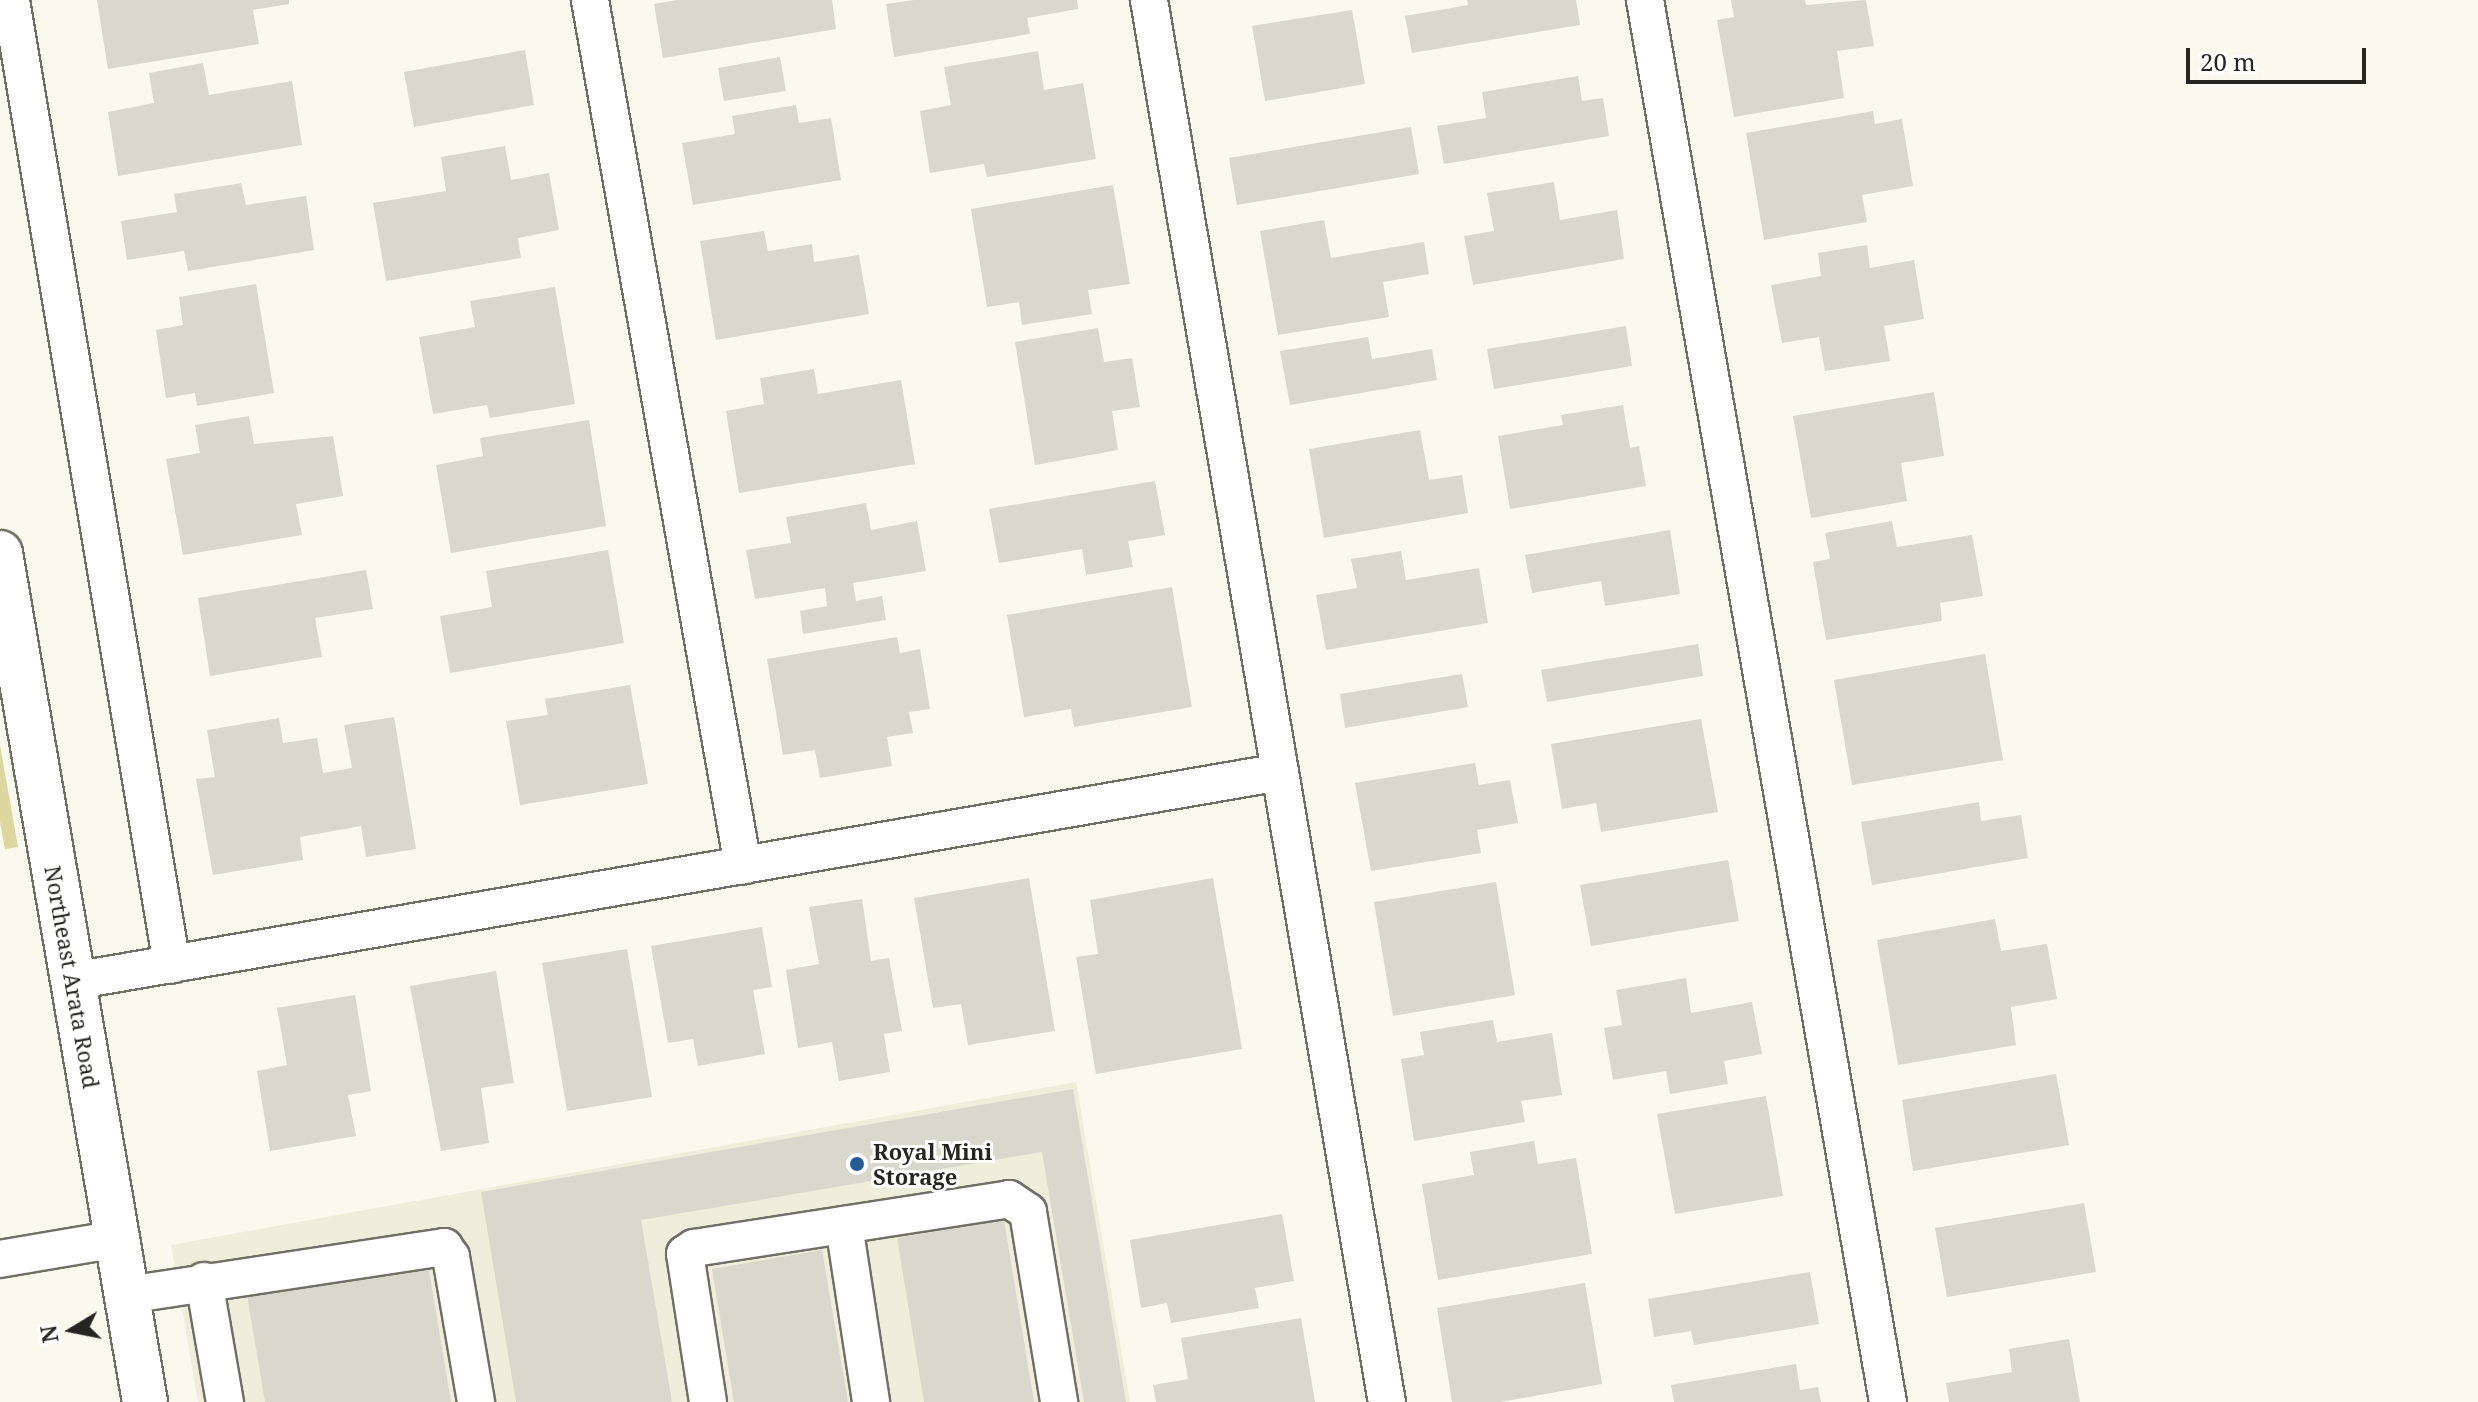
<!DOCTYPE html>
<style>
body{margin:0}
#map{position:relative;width:2478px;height:1402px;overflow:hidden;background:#faf9ee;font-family:"Noto Serif",serif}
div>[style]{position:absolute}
.built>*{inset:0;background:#efeddb}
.green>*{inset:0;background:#ddd69f}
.building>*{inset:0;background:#d9d8cd}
.roads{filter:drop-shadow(2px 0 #706f66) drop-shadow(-2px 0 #706f66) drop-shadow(0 2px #706f66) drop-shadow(0 -2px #706f66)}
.lane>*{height:36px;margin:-18px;padding:0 18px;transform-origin:18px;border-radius:18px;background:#fff}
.street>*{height:44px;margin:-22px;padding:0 22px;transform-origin:22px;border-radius:22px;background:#fff}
.dots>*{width:22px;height:22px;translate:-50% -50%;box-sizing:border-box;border:4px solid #fff;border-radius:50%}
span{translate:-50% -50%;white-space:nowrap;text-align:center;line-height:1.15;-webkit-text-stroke:6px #fff;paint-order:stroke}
.street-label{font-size:22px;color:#252521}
.poi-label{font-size:22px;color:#252521;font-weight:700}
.left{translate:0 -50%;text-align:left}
.north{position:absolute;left:32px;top:1290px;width:80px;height:80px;-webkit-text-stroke:6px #fff;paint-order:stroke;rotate:260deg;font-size:22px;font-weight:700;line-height:32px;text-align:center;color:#252521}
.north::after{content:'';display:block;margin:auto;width:28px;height:36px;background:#252521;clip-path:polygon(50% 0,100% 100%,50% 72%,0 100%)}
.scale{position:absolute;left:2186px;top:48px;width:180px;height:36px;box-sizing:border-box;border:4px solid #252521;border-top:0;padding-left:10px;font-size:24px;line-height:28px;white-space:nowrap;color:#252521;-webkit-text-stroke:6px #fff;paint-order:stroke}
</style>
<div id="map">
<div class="built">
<div style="clip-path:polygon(1076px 1082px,1130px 1402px,198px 1402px,171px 1245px)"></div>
</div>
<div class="green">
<div style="clip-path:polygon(0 745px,18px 847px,5px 849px,0 822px)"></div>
</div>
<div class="building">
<div style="clip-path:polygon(97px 0,289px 0,289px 4px,253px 10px,259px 44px,108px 69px)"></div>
<div style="clip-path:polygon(677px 0,832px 0,836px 29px,663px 58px,654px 4px)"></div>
<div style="clip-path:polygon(914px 0,1077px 0,1078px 9px,1027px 18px,1030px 34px,894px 57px,886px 4px)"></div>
<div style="clip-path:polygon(1467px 0,1576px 0,1580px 25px,1412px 53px,1405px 16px,1468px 5px)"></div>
<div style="clip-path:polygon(1731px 0,1805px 0,1806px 5px,1866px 0,1874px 46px,1837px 51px,1844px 98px,1734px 117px,1717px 20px,1734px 17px)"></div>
<div style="clip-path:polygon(1352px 10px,1365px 84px,1265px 101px,1252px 26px)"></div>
<div style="clip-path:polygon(525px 50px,534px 105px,414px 127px,404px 72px)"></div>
<div style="clip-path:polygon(1038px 51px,1044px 90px,1083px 83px,1096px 159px,987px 177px,984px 164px,930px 173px,920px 111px,951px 105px,944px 67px)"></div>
<div style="clip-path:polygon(780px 57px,786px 91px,724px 101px,718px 68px)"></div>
<div style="clip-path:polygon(203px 63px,209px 95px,292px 81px,302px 145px,118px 176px,108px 112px,154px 103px,149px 73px)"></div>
<div style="clip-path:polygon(1578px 76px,1582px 101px,1603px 98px,1609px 136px,1444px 164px,1437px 126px,1486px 118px,1482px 92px)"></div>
<div style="clip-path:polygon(796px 105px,799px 123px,831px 118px,841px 180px,693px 205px,682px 143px,735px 134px,732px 116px)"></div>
<div style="clip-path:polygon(1873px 111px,1875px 124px,1902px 119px,1913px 186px,1862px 195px,1867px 222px,1764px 240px,1746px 133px)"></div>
<div style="clip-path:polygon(1411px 127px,1419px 174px,1237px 205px,1229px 158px)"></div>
<div style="clip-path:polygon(505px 146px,511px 180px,549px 173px,559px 230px,518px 238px,521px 258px,386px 281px,373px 203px,446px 191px,441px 157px)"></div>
<div style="clip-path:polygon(1554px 182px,1560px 220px,1617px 210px,1624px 259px,1473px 285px,1464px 236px,1494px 231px,1487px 193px)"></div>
<div style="clip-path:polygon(241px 183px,246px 205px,306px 196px,314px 250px,188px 271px,184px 251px,127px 260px,121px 221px,177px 212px,174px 194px)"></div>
<div style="clip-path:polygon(1113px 185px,1130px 284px,1088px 290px,1092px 314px,1022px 325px,1019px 302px,987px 307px,971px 209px)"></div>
<div style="clip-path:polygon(1324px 220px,1331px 258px,1424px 242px,1429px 274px,1383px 282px,1389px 317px,1278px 335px,1260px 231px)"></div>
<div style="clip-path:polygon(764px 231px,768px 251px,812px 244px,814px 262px,859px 255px,869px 314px,716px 340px,700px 241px)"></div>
<div style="clip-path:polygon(1867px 245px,1870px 268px,1914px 260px,1924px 319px,1884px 326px,1890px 361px,1825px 371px,1819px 337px,1782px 343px,1771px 285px,1821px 276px,1818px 253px)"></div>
<div style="clip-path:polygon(256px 284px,274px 393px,197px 406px,195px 393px,166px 398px,156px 330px,183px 325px,179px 297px)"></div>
<div style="clip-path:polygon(555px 287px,575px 404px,490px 418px,487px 405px,433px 414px,419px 337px,475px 327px,470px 301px)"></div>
<div style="clip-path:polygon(1626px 326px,1632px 366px,1494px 389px,1487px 349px)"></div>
<div style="clip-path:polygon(1098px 328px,1104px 362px,1132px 358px,1140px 407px,1112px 411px,1118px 450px,1035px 465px,1015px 342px)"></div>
<div style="clip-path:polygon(1368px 337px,1372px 359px,1432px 349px,1437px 380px,1290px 405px,1280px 351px)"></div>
<div style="clip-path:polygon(814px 369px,818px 394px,901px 380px,915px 464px,739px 493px,726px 411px,764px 404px,760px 378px)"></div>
<div style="clip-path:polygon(1934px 392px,1944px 456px,1901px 463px,1907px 501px,1811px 518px,1793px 416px)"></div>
<div style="clip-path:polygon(1623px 405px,1630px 448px,1639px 446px,1646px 486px,1510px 509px,1498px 436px,1563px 425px,1561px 415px)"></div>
<div style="clip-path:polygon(249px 416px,254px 444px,333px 436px,343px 496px,296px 504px,302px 535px,183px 555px,166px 459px,200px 453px,195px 425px)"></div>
<div style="clip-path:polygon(589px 420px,606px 526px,451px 553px,436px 465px,483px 456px,480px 438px)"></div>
<div style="clip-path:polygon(1420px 430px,1429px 480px,1462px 475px,1468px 513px,1324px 538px,1309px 449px)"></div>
<div style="clip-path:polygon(1155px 481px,1165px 535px,1128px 541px,1133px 567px,1086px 575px,1082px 549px,999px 563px,989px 509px)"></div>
<div style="clip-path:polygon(866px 503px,871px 530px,917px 521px,926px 571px,853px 583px,856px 601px,882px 596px,886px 620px,803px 634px,800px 611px,827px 606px,825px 588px,755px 599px,746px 550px,791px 543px,786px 517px)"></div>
<div style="clip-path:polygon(1892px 521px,1897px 547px,1972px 535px,1983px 596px,1940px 603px,1942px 621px,1826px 640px,1813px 562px,1830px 559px,1825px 533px)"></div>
<div style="clip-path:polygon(1670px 530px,1680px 594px,1605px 606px,1601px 581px,1532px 593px,1525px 555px)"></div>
<div style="clip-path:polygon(608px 550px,624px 643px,450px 673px,440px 616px,492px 607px,486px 571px)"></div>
<div style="clip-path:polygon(1401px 551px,1406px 580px,1479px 568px,1488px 623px,1326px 650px,1316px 595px,1357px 588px,1351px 559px)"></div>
<div style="clip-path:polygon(366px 570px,373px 609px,315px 618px,322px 657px,210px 676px,198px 598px)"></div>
<div style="clip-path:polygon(1172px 587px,1192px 707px,1074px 727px,1071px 709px,1024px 717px,1007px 615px)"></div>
<div style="clip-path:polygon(897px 637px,900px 653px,920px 649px,930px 709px,909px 712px,913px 733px,887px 737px,892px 766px,820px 778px,815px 750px,783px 755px,767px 659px)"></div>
<div style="clip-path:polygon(1698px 644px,1703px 676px,1547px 702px,1541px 670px)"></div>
<div style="clip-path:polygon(1985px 654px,2003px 760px,1852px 785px,1834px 680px)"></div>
<div style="clip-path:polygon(1462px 674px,1468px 707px,1345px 728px,1340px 694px)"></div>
<div style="clip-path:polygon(630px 685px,648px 784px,520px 805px,506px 721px,548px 715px,545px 699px)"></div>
<div style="clip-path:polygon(394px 717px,416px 849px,366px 857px,361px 826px,300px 837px,303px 860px,213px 875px,196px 779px,215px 777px,207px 730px,279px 718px,283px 743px,317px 738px,323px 773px,352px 768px,344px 725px)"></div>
<div style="clip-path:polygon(1701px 719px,1718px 812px,1601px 832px,1596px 803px,1562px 809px,1551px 744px)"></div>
<div style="clip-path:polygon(1475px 763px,1479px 785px,1510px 780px,1518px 823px,1477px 830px,1481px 853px,1371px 871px,1355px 783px)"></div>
<div style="clip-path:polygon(1979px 802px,1981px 821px,2021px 815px,2028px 858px,1872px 885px,1861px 822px)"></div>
<div style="clip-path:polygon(1728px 860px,1739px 921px,1591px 946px,1580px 885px)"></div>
<div style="clip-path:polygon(1029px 878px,1055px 1031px,968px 1045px,961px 1004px,933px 1008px,914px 898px)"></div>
<div style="clip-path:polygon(1213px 878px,1242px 1049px,1096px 1074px,1076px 957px,1098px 954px,1090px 900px)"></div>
<div style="clip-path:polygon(1496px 882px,1515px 995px,1393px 1016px,1374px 902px)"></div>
<div style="clip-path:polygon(862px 899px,871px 961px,889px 958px,902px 1031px,884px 1034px,890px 1072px,839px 1081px,832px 1042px,798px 1048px,786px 970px,819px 964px,809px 907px)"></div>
<div style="clip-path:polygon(1995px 919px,2001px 951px,2047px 944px,2057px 999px,2011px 1007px,2016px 1045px,1898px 1065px,1877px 940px)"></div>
<div style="clip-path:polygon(762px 927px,772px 987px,753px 990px,765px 1054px,698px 1066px,693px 1039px,668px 1043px,651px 946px)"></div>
<div style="clip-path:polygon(627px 949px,652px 1097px,567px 1111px,542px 963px)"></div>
<div style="clip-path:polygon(496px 971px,514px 1083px,481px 1088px,489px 1143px,441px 1151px,410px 986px)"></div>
<div style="clip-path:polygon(1686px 978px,1691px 1013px,1752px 1002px,1762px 1054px,1724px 1061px,1728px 1084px,1670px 1094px,1666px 1071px,1613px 1080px,1604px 1028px,1622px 1025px,1616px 990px)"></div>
<div style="clip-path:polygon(355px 995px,371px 1091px,348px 1095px,356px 1136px,270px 1151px,257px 1071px,287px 1065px,277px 1008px)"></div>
<div style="clip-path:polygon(1493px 1020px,1497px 1042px,1552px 1033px,1562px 1095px,1521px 1101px,1525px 1122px,1414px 1141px,1401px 1059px,1424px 1055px,1420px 1032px)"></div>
<div style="clip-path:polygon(2056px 1074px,2069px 1145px,1913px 1171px,1902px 1100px)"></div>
<div style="clip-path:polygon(1073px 1089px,1126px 1402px,1084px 1402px,1042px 1152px,641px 1220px,672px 1402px,516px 1402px,481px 1192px)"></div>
<div style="clip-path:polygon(1766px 1096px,1783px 1196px,1675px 1214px,1657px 1114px)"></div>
<div style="clip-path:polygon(1534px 1141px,1538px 1164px,1576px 1158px,1592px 1254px,1438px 1280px,1422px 1184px,1474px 1175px,1470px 1152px)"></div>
<div style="clip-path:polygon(2084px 1203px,2096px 1272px,1947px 1297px,1935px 1228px)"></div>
<div style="clip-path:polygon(1282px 1214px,1294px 1281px,1255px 1288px,1259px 1308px,1171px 1323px,1167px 1303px,1141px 1308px,1130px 1240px)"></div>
<div style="clip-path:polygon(1004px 1220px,1034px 1402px,924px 1402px,897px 1238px)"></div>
<div style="clip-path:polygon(822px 1250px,848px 1402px,734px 1402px,712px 1269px)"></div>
<div style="clip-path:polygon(427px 1258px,451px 1402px,265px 1402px,246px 1289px)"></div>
<div style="clip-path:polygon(1810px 1272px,1819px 1324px,1694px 1345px,1691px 1331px,1654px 1337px,1648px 1299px)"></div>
<div style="clip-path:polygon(1585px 1283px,1602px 1384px,1500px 1402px,1452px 1402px,1437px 1308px)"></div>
<div style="clip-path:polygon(1301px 1318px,1315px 1402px,1156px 1402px,1153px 1385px,1188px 1379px,1181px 1338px)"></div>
<div style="clip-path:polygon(2069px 1339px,2080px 1402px,1949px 1402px,1946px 1383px,2012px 1372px,2009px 1349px)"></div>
<div style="clip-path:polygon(1796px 1364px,1800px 1390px,1818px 1387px,1821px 1402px,1674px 1402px,1671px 1385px)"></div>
</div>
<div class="roads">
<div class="lane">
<div style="left:11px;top:0;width:978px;rotate:80.53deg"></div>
<div style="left:590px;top:0;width:879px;rotate:79.98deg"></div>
<div style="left:1149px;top:0;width:1422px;rotate:80.37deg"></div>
<div style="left:1645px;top:0;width:1423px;rotate:80.17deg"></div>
<div style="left:73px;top:981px;width:1225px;rotate:-9.82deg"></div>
<div style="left:844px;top:1225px;width:179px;rotate:81.3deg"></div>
<div style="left:0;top:1259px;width:119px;rotate:-9.7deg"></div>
<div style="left:204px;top:1281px;width:123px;rotate:80.2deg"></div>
<div style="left:127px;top:1295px;width:321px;rotate:-8.6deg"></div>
<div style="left:444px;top:1247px;width:12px;rotate:55deg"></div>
<div style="left:451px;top:1257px;width:147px;rotate:80.2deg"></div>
<div style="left:708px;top:1402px;width:150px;rotate:-98.8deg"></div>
<div style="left:685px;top:1254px;width:11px;rotate:-34deg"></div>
<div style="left:694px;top:1248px;width:319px;rotate:-8.8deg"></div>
<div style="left:1009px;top:1199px;width:23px;rotate:34deg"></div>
<div style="left:1028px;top:1212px;width:193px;rotate:80.7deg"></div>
</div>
<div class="street">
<div style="left:0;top:553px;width:861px;rotate:80.31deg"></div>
</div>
</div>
<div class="dots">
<div style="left:857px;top:1164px;background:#265c94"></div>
</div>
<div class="street-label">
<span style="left:72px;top:977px;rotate:80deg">Northeast Arata Road</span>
</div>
<div class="poi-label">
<span class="left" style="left:873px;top:1164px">Royal Mini<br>Storage</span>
</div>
<div class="north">N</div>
<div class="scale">20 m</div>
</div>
